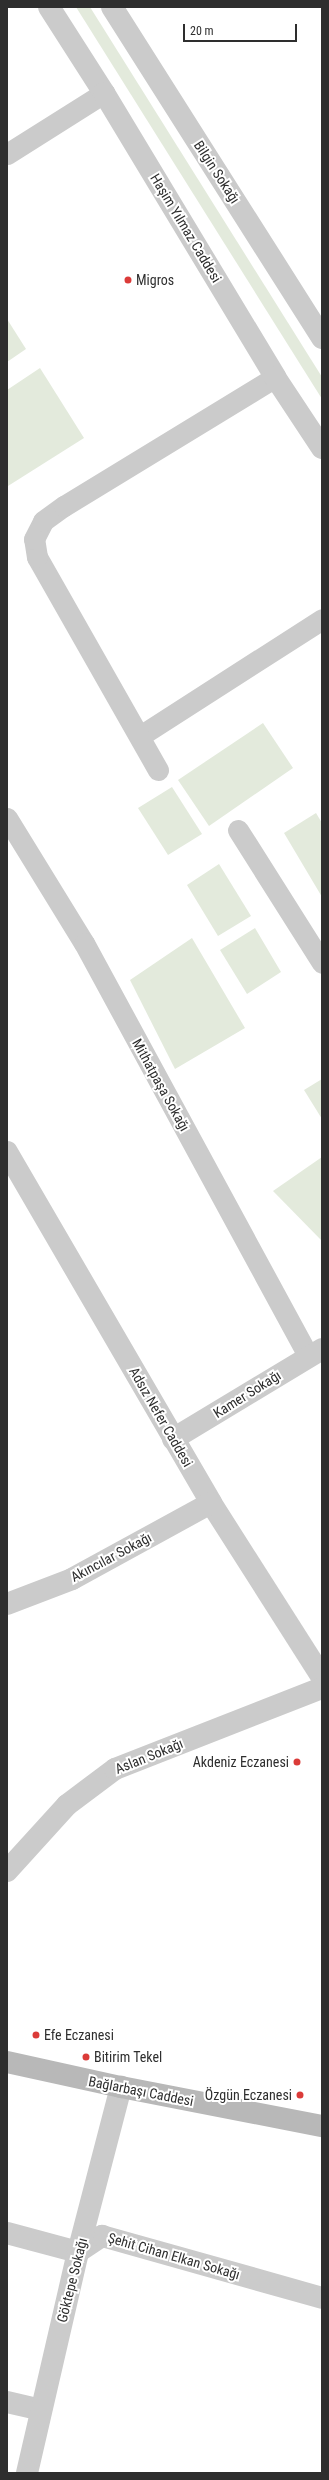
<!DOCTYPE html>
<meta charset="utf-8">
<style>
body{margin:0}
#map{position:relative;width:329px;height:2480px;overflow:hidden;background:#fff;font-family:"Roboto Condensed",sans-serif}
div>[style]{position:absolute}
.green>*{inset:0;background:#e3eadc}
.lane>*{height:21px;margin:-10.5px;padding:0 10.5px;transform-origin:10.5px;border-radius:10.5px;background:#cbcbcb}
.street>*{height:22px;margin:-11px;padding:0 11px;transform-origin:11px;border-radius:11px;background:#cbcbcb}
.secondary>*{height:22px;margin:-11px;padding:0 11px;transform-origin:11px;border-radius:11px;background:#b8b8b8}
.dots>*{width:11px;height:11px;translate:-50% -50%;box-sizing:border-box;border:2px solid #fff;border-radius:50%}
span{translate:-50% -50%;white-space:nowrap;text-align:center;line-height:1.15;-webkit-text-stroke:4px #fff;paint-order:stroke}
.street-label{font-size:14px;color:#2e2e2e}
.poi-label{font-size:14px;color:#2e2e2e}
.left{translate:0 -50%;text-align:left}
.right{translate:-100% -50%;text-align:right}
.frame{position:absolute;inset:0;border:8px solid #2e2e2e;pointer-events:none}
.scale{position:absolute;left:183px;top:24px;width:114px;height:18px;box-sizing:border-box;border:2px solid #2e2e2e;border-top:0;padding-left:5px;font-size:12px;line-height:14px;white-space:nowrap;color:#2e2e2e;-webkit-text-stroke:3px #fff;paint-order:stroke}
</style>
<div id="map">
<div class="green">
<div style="clip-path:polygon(76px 7px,90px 7px,322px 377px,322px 399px)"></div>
<div style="clip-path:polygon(7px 319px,26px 349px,7px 362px)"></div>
<div style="clip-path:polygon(40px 368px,84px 438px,8px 486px,7px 390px)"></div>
<div style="clip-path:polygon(263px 723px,293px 768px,209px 826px,178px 780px)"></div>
<div style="clip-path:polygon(172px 787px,202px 834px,168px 855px,138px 808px)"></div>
<div style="clip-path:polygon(316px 813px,322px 823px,322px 897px,284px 833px)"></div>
<div style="clip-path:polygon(219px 864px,251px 916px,218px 936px,187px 885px)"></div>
<div style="clip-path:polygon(255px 928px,281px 972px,247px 994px,220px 950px)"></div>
<div style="clip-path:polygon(192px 938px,245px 1028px,175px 1069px,130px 980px)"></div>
<div style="clip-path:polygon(322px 1079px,322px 1119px,304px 1090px)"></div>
<div style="clip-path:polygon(322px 1157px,322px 1241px,273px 1191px)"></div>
</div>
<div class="lane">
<div style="left:7px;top:154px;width:115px;rotate:-32.2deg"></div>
<div style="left:140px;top:736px;width:216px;rotate:-32.7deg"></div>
<div style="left:158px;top:770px;width:245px;rotate:-119.6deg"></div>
<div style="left:37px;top:557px;width:18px;rotate:-99deg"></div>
<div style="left:34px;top:539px;width:20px;rotate:-63deg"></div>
<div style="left:43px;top:521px;width:26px;rotate:-36deg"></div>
<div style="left:64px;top:506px;width:247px;rotate:-31.4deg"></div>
<div style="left:7px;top:818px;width:147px;rotate:58.4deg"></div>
<div style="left:84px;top:943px;width:470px;rotate:61.5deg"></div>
<div style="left:238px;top:830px;width:157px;rotate:57.7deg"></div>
</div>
<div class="street">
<div style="left:49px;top:7px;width:102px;rotate:57.4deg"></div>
<div style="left:104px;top:93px;width:332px;rotate:58.9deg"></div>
<div style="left:275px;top:377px;width:85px;rotate:56.5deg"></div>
<div style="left:112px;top:7px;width:392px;rotate:57.6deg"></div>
<div style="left:7px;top:1152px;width:406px;rotate:59.8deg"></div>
<div style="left:211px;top:1503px;width:206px;rotate:57.5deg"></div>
<div style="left:173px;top:1439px;width:174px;rotate:-31.1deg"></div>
<div style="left:7px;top:1604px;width:70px;rotate:-21deg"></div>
<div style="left:72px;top:1579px;width:158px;rotate:-28.7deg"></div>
<div style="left:7px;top:1871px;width:89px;rotate:-47.7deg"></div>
<div style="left:67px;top:1805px;width:60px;rotate:-36.9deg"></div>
<div style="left:115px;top:1769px;width:222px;rotate:-21.4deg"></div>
<div style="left:7px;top:2233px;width:73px;rotate:15deg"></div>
<div style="left:78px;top:2252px;width:29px;rotate:-34deg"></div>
<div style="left:102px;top:2236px;width:229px;rotate:15.7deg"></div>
<div style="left:7px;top:2402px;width:35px;rotate:13deg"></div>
<div style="left:27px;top:2473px;width:227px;rotate:-77deg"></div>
<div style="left:78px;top:2252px;width:171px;rotate:-75.4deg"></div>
</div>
<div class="secondary">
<div style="left:7px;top:2062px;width:117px;rotate:12.4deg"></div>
<div style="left:121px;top:2087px;width:205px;rotate:11deg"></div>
</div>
<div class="dots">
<div style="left:128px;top:280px;background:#db3b39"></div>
<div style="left:297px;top:1762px;background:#db3b39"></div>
<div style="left:36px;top:2035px;background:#db3b39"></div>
<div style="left:86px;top:2057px;background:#db3b39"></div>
<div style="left:300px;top:2095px;background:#db3b39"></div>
</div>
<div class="street-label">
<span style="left:217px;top:172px;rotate:57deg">Bilgin Sokağı</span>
<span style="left:186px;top:228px;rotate:59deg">Haşim Yılmaz Caddesi</span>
<span style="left:161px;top:1085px;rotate:61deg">Mithatpaşa Sokağı</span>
<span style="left:247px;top:1394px;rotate:-32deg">Kamer Sokağı</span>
<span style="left:161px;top:1417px;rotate:60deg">Adsız Nefer Caddesi</span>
<span style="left:111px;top:1557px;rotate:-28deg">Akıncılar Sokağı</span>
<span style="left:149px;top:1756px;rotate:-22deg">Aslan Sokağı</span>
<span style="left:141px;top:2091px;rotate:11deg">Bağlarbaşı Caddesi</span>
<span style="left:174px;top:2256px;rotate:16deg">Şehit Cihan Elkan Sokağı</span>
<span style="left:72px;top:2280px;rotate:-76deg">Göktepe Sokağı</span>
</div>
<div class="poi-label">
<span class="left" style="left:136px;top:280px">Migros</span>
<span class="right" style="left:289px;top:1762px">Akdeniz Eczanesi</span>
<span class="left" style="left:44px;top:2035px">Efe Eczanesi</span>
<span class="left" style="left:94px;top:2057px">Bitirim Tekel</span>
<span class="right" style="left:292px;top:2095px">Özgün Eczanesi</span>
</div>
<div class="frame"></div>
<div class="scale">20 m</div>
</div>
